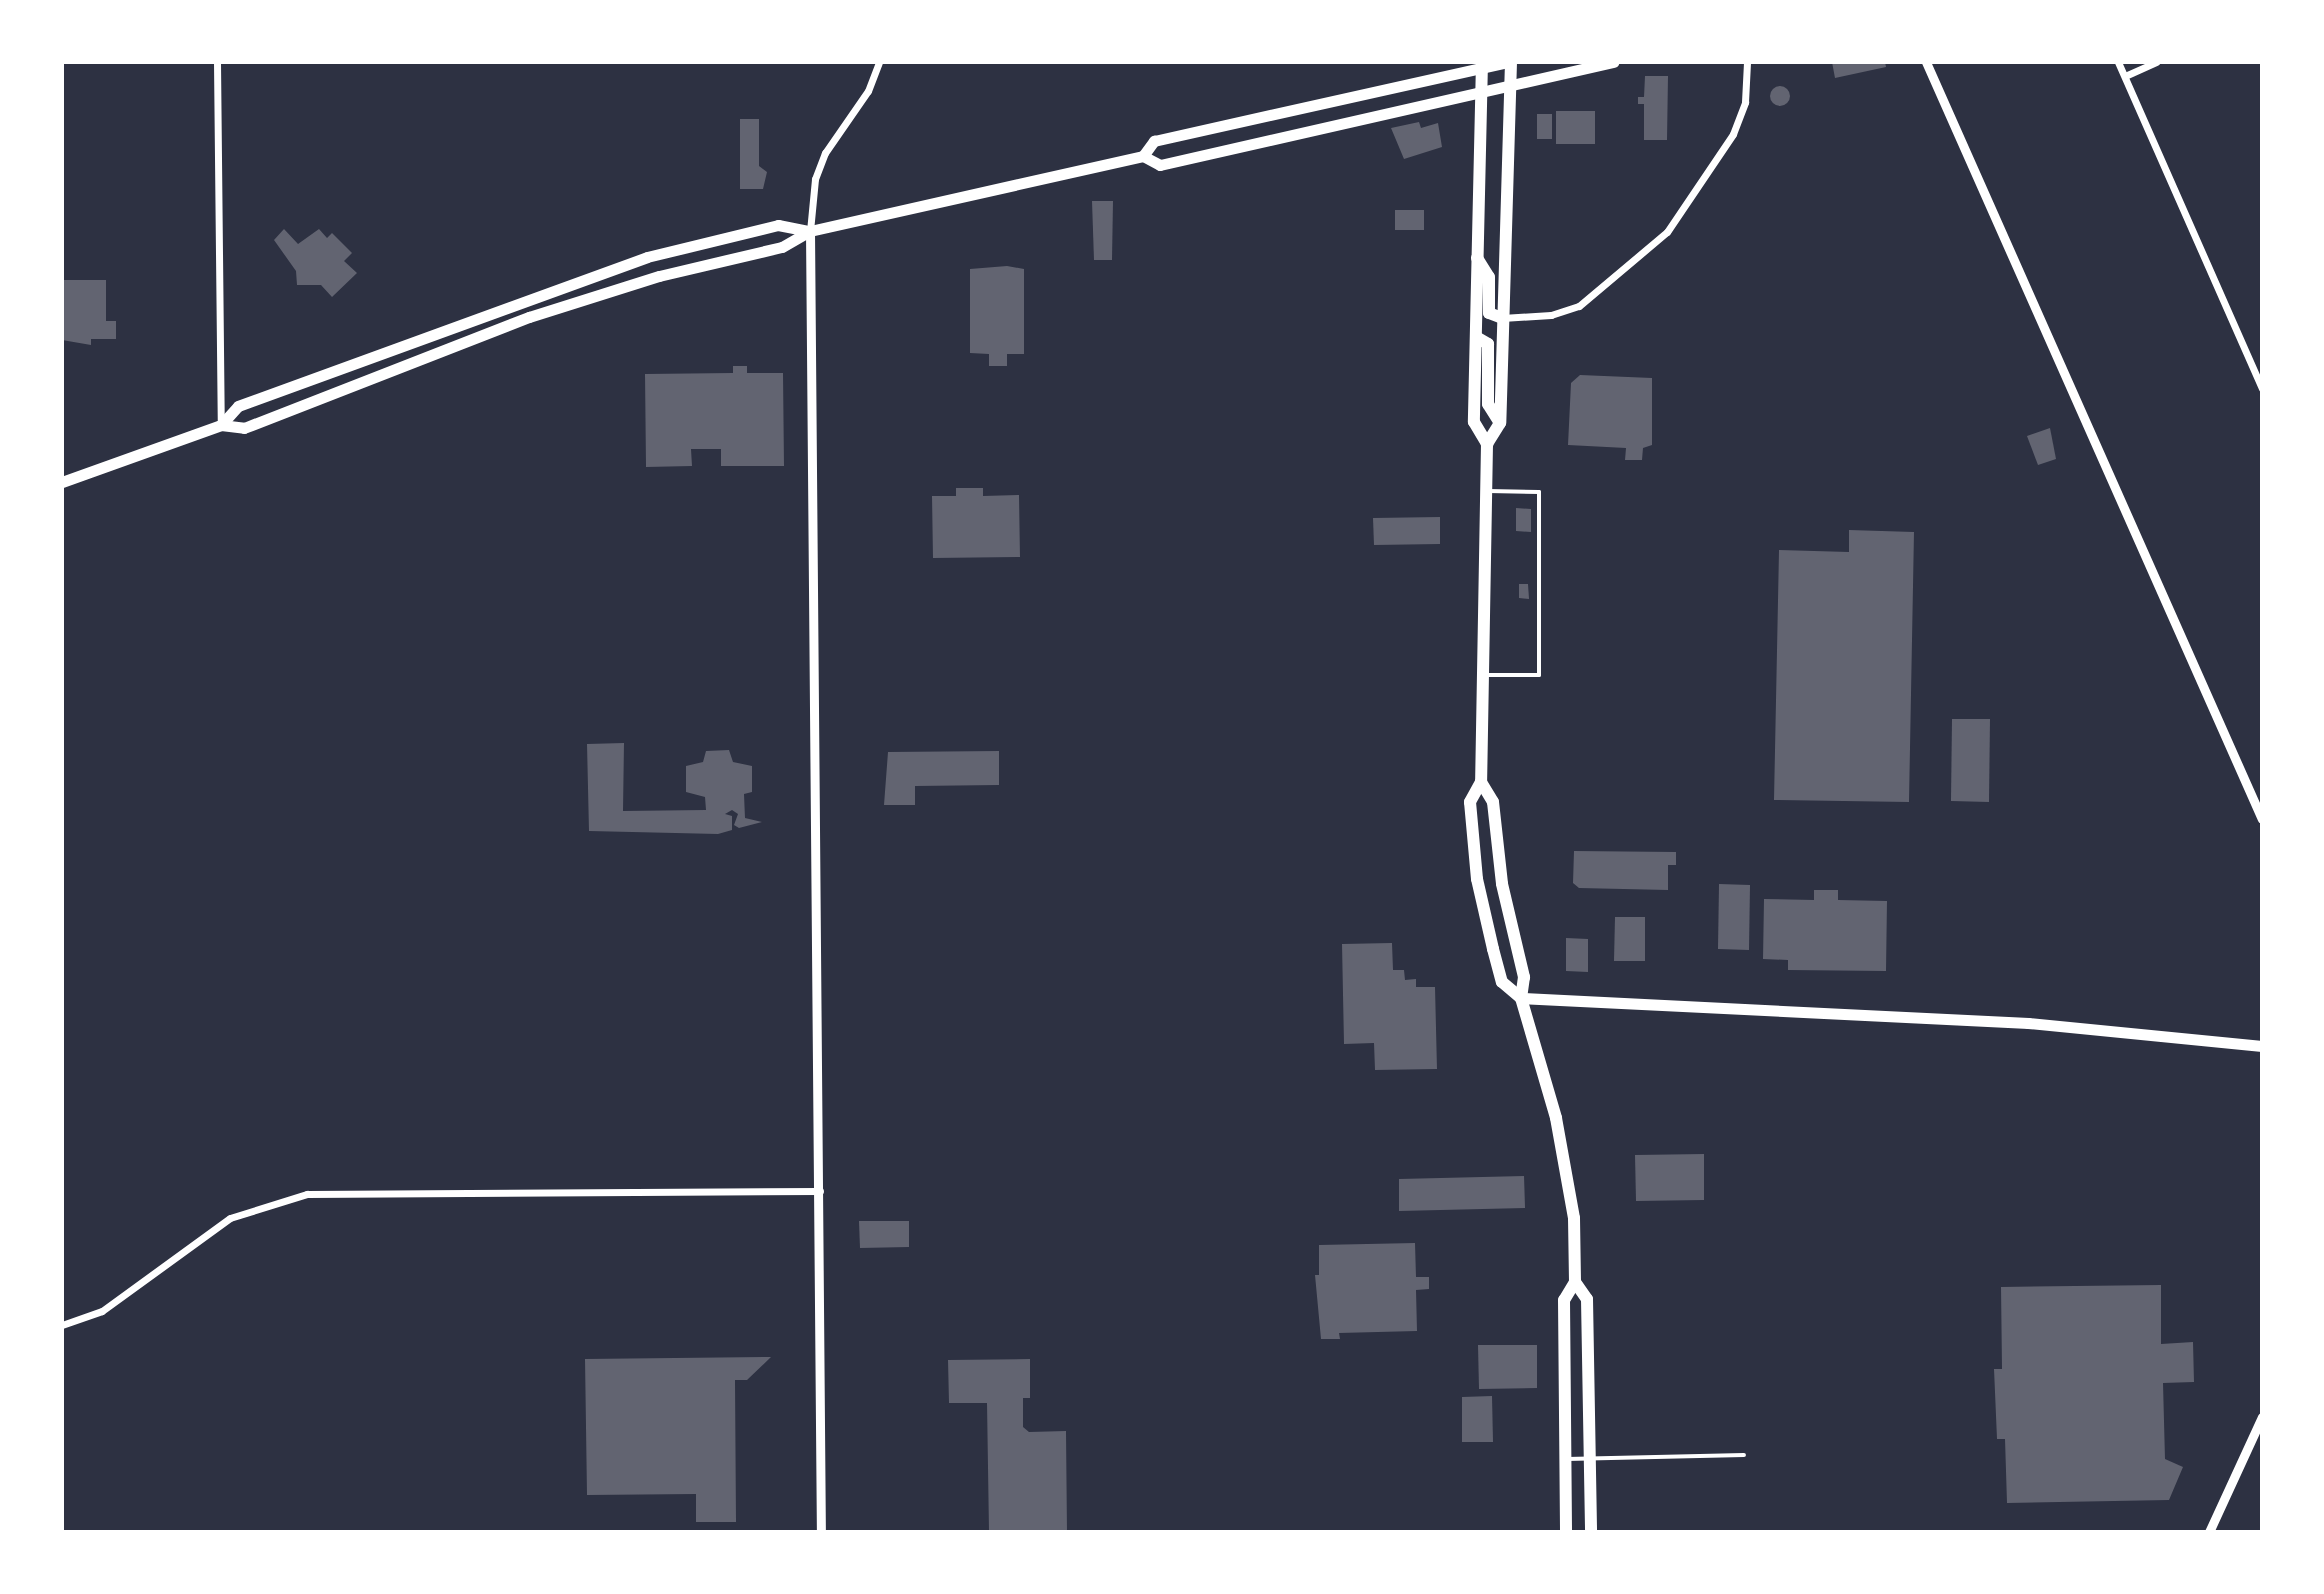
<!DOCTYPE html>
<style>
body{margin:0}
#map{position:relative;width:2324px;height:1594px;overflow:hidden;background:#2d3142;font-family:"IBM Plex Sans",sans-serif}
div>[style]{position:absolute}
.building>*{inset:0;background:#626471}
.round{border-radius:50%}
.service>*{height:4px;margin:-2px;padding:0 2px;transform-origin:2px;border-radius:2px;background:#fff}
.minor>*{height:7px;margin:-3.5px;padding:0 3.5px;transform-origin:3.5px;border-radius:3.5px;background:#fff}
.tertiary>*{height:9px;margin:-4.5px;padding:0 4.5px;transform-origin:4.5px;border-radius:4.5px;background:#fff}
.secondary>*{height:11px;margin:-5.5px;padding:0 5.5px;transform-origin:5.5px;border-radius:5.5px;background:#fff}
.primary>*{height:12px;margin:-6px;padding:0 6px;transform-origin:6px;border-radius:6px;background:#fff}
span{translate:-50% -50%;white-space:nowrap;text-align:center;line-height:1.15;-webkit-text-stroke:6px #fff;paint-order:stroke}
.frame{position:absolute;inset:0;border:64px solid #fff;pointer-events:none}
</style>
<div id="map">
<div class="building">
<div style="clip-path:polygon(1832px 62px,1885px 62px,1886px 67px,1835px 78px)"></div>
<div style="clip-path:polygon(1645px 76px,1668px 76px,1667px 140px,1644px 140px,1644px 104px,1638px 104px,1638px 97px,1644px 97px)"></div>
<div class="round" style="left:1770px;top:86px;width:20px;height:20px"></div>
<div style="clip-path:polygon(1556px 111px,1595px 111px,1595px 144px,1556px 144px)"></div>
<div style="clip-path:polygon(1537px 114px,1552px 114px,1552px 139px,1537px 139px)"></div>
<div style="clip-path:polygon(740px 119px,759px 119px,759px 166px,767px 172px,763px 189px,740px 189px)"></div>
<div style="clip-path:polygon(1419px 122px,1421px 128px,1438px 123px,1442px 147px,1404px 159px,1391px 128px)"></div>
<div style="clip-path:polygon(1092px 201px,1113px 201px,1112px 260px,1094px 260px)"></div>
<div style="clip-path:polygon(1395px 210px,1424px 210px,1424px 230px,1395px 230px)"></div>
<div style="clip-path:polygon(284px 229px,298px 244px,319px 229px,327px 238px,332px 233px,352px 253px,344px 261px,357px 273px,332px 297px,321px 285px,297px 285px,296px 271px,274px 240px)"></div>
<div style="clip-path:polygon(1007px 266px,1024px 269px,1024px 354px,1007px 354px,1007px 366px,989px 366px,989px 354px,970px 353px,970px 269px)"></div>
<div style="clip-path:polygon(62px 280px,106px 280px,106px 321px,116px 321px,116px 339px,91px 339px,91px 345px,62px 340px)"></div>
<div style="clip-path:polygon(733px 366px,747px 366px,747px 373px,783px 373px,784px 466px,721px 466px,721px 449px,691px 449px,692px 466px,646px 467px,645px 374px,733px 373px)"></div>
<div style="clip-path:polygon(1580px 375px,1652px 378px,1652px 445px,1643px 448px,1642px 460px,1625px 460px,1626px 448px,1568px 445px,1571px 383px)"></div>
<div style="clip-path:polygon(2050px 428px,2056px 459px,2038px 465px,2027px 436px)"></div>
<div style="clip-path:polygon(956px 488px,983px 488px,983px 496px,1019px 495px,1020px 557px,933px 558px,932px 496px,956px 496px)"></div>
<div style="clip-path:polygon(1516px 508px,1531px 509px,1531px 532px,1516px 531px)"></div>
<div style="clip-path:polygon(1440px 517px,1440px 544px,1374px 545px,1373px 518px)"></div>
<div style="clip-path:polygon(1849px 530px,1914px 532px,1909px 802px,1774px 800px,1779px 550px,1849px 552px)"></div>
<div style="clip-path:polygon(1519px 584px,1528px 584px,1529px 599px,1519px 598px)"></div>
<div style="clip-path:polygon(1952px 719px,1990px 719px,1989px 802px,1951px 801px)"></div>
<div style="clip-path:polygon(624px 743px,623px 811px,706px 810px,705px 797px,686px 792px,686px 766px,703px 762px,706px 751px,729px 750px,733px 762px,752px 766px,752px 792px,744px 794px,745px 818px,762px 822px,739px 828px,734px 825px,738px 814px,732px 810px,725px 814px,732px 816px,732px 830px,718px 834px,589px 831px,587px 744px)"></div>
<div style="clip-path:polygon(999px 751px,999px 785px,915px 786px,915px 805px,884px 805px,888px 752px)"></div>
<div style="clip-path:polygon(1574px 851px,1676px 852px,1676px 865px,1668px 865px,1668px 890px,1579px 888px,1573px 883px)"></div>
<div style="clip-path:polygon(1719px 884px,1750px 885px,1749px 950px,1718px 949px)"></div>
<div style="clip-path:polygon(1814px 890px,1838px 890px,1838px 900px,1887px 901px,1886px 971px,1788px 970px,1788px 960px,1763px 959px,1764px 899px,1814px 900px)"></div>
<div style="clip-path:polygon(1615px 917px,1645px 917px,1645px 961px,1614px 961px)"></div>
<div style="clip-path:polygon(1566px 938px,1588px 939px,1588px 972px,1566px 971px)"></div>
<div style="clip-path:polygon(1392px 943px,1393px 970px,1404px 970px,1405px 980px,1416px 979px,1416px 987px,1435px 987px,1437px 1069px,1375px 1070px,1374px 1043px,1344px 1044px,1342px 944px)"></div>
<div style="clip-path:polygon(1704px 1154px,1704px 1200px,1636px 1201px,1635px 1155px)"></div>
<div style="clip-path:polygon(1524px 1176px,1525px 1208px,1399px 1211px,1399px 1179px)"></div>
<div style="clip-path:polygon(859px 1221px,909px 1221px,909px 1247px,860px 1248px)"></div>
<div style="clip-path:polygon(1415px 1243px,1416px 1277px,1429px 1277px,1429px 1289px,1416px 1290px,1417px 1331px,1339px 1333px,1340px 1339px,1321px 1339px,1315px 1275px,1319px 1275px,1319px 1245px)"></div>
<div style="clip-path:polygon(2161px 1285px,2161px 1344px,2193px 1342px,2194px 1382px,2163px 1383px,2165px 1459px,2183px 1467px,2169px 1500px,2007px 1503px,2005px 1439px,1997px 1439px,1994px 1369px,2002px 1369px,2001px 1287px)"></div>
<div style="clip-path:polygon(1478px 1345px,1537px 1345px,1537px 1388px,1479px 1389px)"></div>
<div style="clip-path:polygon(771px 1357px,747px 1380px,735px 1380px,736px 1522px,696px 1522px,696px 1494px,587px 1495px,585px 1359px)"></div>
<div style="clip-path:polygon(1030px 1359px,1030px 1398px,1023px 1398px,1023px 1427px,1029px 1432px,1066px 1431px,1067px 1532px,989px 1532px,987px 1403px,949px 1403px,948px 1360px)"></div>
<div style="clip-path:polygon(1492px 1396px,1493px 1442px,1462px 1442px,1462px 1397px)"></div>
</div>
<div class="service">
<div style="left:1486px;top:675px;width:53px"></div>
<div style="left:1539px;top:675px;width:183px;rotate:-90deg"></div>
<div style="left:1539px;top:492px;width:51px;rotate:-178.9deg"></div>
<div style="left:1567px;top:1459px;width:177px;rotate:-1.3deg"></div>
</div>
<div class="minor">
<div style="left:217px;top:62px;width:363px;rotate:89.4deg"></div>
<div style="left:2118px;top:62px;width:357px;rotate:66.2deg"></div>
<div style="left:2125px;top:76px;width:34px;rotate:-24deg"></div>
<div style="left:810px;top:231px;width:52px;rotate:-84.5deg"></div>
<div style="left:815px;top:179px;width:28px;rotate:-69deg"></div>
<div style="left:825px;top:153px;width:75px;rotate:-55.3deg"></div>
<div style="left:868px;top:91px;width:31px;rotate:-69deg"></div>
<div style="left:1502px;top:318px;width:49px;rotate:-3.5deg"></div>
<div style="left:1551px;top:315px;width:29px;rotate:-18deg"></div>
<div style="left:1579px;top:306px;width:115px;rotate:-40.1deg"></div>
<div style="left:1667px;top:232px;width:118px;rotate:-56deg"></div>
<div style="left:1733px;top:134px;width:34px;rotate:-69deg"></div>
<div style="left:1745px;top:102px;width:40px;rotate:-87.1deg"></div>
<div style="left:62px;top:1325px;width:42px;rotate:-19.3deg"></div>
<div style="left:102px;top:1311px;width:158px;rotate:-36deg"></div>
<div style="left:230px;top:1218px;width:81px;rotate:-17.3deg"></div>
<div style="left:307px;top:1194px;width:513px;rotate:-0.34deg"></div>
</div>
<div class="tertiary">
<div style="left:1926px;top:62px;width:828px;rotate:66.07deg"></div>
<div style="left:810px;top:231px;width:1301px;rotate:89.52deg"></div>
<div style="left:2209px;top:1532px;width:127px;rotate:-65.3deg"></div>
</div>
<div class="secondary">
<div style="left:1143px;top:156px;width:19px;rotate:28deg"></div>
<div style="left:1160px;top:165px;width:465px;rotate:-12.8deg"></div>
<div style="left:221px;top:425px;width:23px;rotate:7deg"></div>
<div style="left:244px;top:428px;width:306px;rotate:-21.3deg"></div>
<div style="left:529px;top:317px;width:136px;rotate:-17.5deg"></div>
<div style="left:659px;top:276px;width:126px;rotate:-13.3deg"></div>
<div style="left:782px;top:247px;width:32px;rotate:-30deg"></div>
<div style="left:810px;top:231px;width:341px;rotate:-12.7deg"></div>
<div style="left:1143px;top:156px;width:19px;rotate:-54deg"></div>
<div style="left:1154px;top:141px;width:362px;rotate:-12.6deg"></div>
<div style="left:62px;top:482px;width:169px;rotate:-19.7deg"></div>
<div style="left:221px;top:425px;width:25px;rotate:-48deg"></div>
<div style="left:238px;top:406px;width:435px;rotate:-20deg"></div>
<div style="left:647px;top:257px;width:135px;rotate:-13.7deg"></div>
<div style="left:778px;top:225px;width:33px;rotate:11deg"></div>
<div style="left:1521px;top:998px;width:508px;rotate:2.82deg"></div>
<div style="left:2028px;top:1023px;width:235px;rotate:5.6deg"></div>
</div>
<div class="primary">
<div style="left:1482px;top:62px;width:360px;rotate:91.3deg"></div>
<div style="left:1474px;top:422px;width:26px;rotate:59deg"></div>
<div style="left:1511px;top:62px;width:361px;rotate:91.7deg"></div>
<div style="left:1500px;top:423px;width:25px;rotate:122deg"></div>
<div style="left:1487px;top:444px;width:338px;rotate:91deg"></div>
<div style="left:1481px;top:782px;width:23px;rotate:119deg"></div>
<div style="left:1470px;top:802px;width:77px;rotate:84.8deg"></div>
<div style="left:1477px;top:879px;width:72px;rotate:77.1deg"></div>
<div style="left:1493px;top:949px;width:34px;rotate:75deg"></div>
<div style="left:1502px;top:982px;width:25px;rotate:40deg"></div>
<div style="left:1477px;top:258px;width:22px;rotate:58deg"></div>
<div style="left:1489px;top:277px;width:36px;rotate:90deg"></div>
<div style="left:1489px;top:313px;width:14px;rotate:21deg"></div>
<div style="left:1476px;top:337px;width:14px;rotate:30deg"></div>
<div style="left:1488px;top:344px;width:60px;rotate:90deg"></div>
<div style="left:1488px;top:404px;width:22px;rotate:58deg"></div>
<div style="left:1481px;top:782px;width:23px;rotate:59deg"></div>
<div style="left:1493px;top:802px;width:82px;rotate:83.7deg"></div>
<div style="left:1502px;top:884px;width:96px;rotate:76.7deg"></div>
<div style="left:1524px;top:977px;width:21px;rotate:98deg"></div>
<div style="left:1521px;top:998px;width:125px;rotate:73.7deg"></div>
<div style="left:1556px;top:1118px;width:102px;rotate:79.8deg"></div>
<div style="left:1574px;top:1218px;width:64px;rotate:89.1deg"></div>
<div style="left:1575px;top:1282px;width:21px;rotate:121deg"></div>
<div style="left:1564px;top:1300px;width:232px;rotate:89.5deg"></div>
<div style="left:1575px;top:1282px;width:21px;rotate:55deg"></div>
<div style="left:1587px;top:1299px;width:233px;rotate:89deg"></div>
</div>
<div class="frame"></div>
</div>
